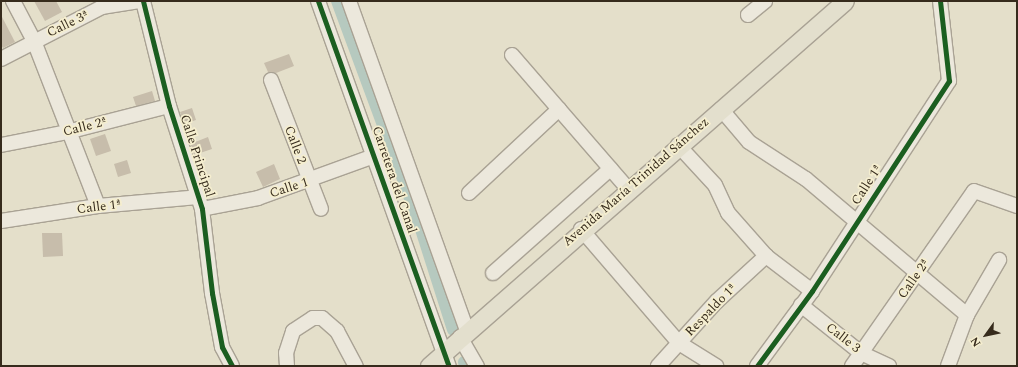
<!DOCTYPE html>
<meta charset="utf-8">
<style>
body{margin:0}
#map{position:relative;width:1018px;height:367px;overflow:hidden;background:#e4dfca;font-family:Spectral,serif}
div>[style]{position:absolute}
.canal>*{height:12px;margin:-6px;padding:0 6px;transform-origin:6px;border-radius:6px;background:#b6c9bf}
.building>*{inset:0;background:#c7bdab}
.roads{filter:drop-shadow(1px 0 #a9a294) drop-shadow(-1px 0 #a9a294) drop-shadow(0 1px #a9a294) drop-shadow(0 -1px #a9a294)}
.minor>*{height:14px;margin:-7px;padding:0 7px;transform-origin:7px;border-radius:7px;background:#ece8dc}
.major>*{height:17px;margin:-8.5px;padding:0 8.5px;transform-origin:8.5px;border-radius:8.5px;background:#e3dfcd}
.cycleway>*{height:5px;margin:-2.5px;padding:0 2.5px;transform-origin:2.5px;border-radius:2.5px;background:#1b5e20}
span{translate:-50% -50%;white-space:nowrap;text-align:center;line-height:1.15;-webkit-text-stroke:3.5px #f5eecf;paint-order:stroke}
.street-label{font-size:13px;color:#362b1c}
.frame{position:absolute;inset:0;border:2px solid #362b1c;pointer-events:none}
.north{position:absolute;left:966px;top:315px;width:40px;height:40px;-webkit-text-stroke:3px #f5eecf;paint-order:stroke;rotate:237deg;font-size:11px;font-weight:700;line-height:16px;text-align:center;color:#362b1c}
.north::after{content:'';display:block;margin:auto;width:14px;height:18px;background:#362b1c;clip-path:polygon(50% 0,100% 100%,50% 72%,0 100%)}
</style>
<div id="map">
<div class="canal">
<div style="left:337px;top:1px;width:233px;rotate:69.7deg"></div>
<div style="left:418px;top:220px;width:115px;rotate:72.3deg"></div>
<div style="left:464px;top:362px;width:4px;rotate:76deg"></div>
</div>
<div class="building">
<div style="clip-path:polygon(34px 1px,56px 1px,62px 12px,45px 21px)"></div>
<div style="clip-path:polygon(1px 15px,15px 42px,3px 48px,1px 45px)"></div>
<div style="clip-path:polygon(289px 54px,294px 66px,276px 73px,268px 72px,264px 63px)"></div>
<div style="clip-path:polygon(152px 91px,155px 101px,136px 106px,133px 97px)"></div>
<div style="clip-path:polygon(192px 108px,196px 120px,184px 124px,180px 112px)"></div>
<div style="clip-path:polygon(105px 134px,111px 151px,96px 156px,90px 139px)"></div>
<div style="clip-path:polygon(208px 137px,212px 149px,194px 155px,190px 144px)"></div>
<div style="clip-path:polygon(127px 160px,131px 173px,118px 177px,114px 164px)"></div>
<div style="clip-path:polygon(274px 164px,280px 179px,263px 187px,256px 172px)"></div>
<div style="clip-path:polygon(42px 233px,62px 233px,63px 256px,43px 257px)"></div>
</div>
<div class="roads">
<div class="minor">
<div style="left:13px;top:1px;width:45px;rotate:62.3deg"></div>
<div style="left:34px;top:41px;width:177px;rotate:68.8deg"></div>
<div style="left:143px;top:1px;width:108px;rotate:76.1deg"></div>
<div style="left:169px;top:106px;width:108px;rotate:72.2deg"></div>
<div style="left:202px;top:209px;width:85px;rotate:83.2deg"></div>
<div style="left:212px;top:293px;width:55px;rotate:79.5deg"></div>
<div style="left:222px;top:347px;width:21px;rotate:62deg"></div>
<div style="left:318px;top:1px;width:388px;rotate:70.3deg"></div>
<div style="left:349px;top:1px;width:350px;rotate:70.3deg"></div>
<div style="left:748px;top:15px;width:22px;rotate:-39deg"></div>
<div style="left:512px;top:55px;width:177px;rotate:49.1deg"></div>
<div style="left:1px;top:59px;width:114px;rotate:-27.2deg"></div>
<div style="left:102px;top:7px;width:37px;rotate:-9deg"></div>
<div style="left:271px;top:80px;width:138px;rotate:68.8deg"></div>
<div style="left:721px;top:109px;width:43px;rotate:49.7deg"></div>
<div style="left:749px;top:142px;width:68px;rotate:33deg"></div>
<div style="left:806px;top:179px;width:211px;rotate:40.2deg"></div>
<div style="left:1px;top:145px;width:67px;rotate:-11.1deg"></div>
<div style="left:67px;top:132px;width:105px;rotate:-14.3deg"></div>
<div style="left:678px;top:145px;width:54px;rotate:47.2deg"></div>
<div style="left:715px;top:185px;width:31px;rotate:65deg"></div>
<div style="left:728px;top:213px;width:57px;rotate:48.5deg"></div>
<div style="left:766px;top:256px;width:58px;rotate:37.3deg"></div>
<div style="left:469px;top:193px;width:123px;rotate:-43deg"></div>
<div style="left:202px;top:209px;width:57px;rotate:-11.1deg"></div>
<div style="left:258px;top:198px;width:123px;rotate:-19.9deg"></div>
<div style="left:1px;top:221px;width:98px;rotate:-8.8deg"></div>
<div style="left:98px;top:206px;width:100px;rotate:-5.1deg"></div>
<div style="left:581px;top:229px;width:150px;rotate:49.3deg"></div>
<div style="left:679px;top:343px;width:44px;rotate:31.9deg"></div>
<div style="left:493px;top:273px;width:157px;rotate:-41.6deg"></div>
<div style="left:801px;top:305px;width:77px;rotate:38.7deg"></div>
<div style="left:861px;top:353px;width:31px;rotate:25deg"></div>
<div style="left:460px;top:337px;width:34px;rotate:60deg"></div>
<div style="left:287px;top:366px;width:13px;rotate:-94deg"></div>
<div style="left:286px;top:353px;width:23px;rotate:-72deg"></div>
<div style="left:293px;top:331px;width:24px;rotate:-33deg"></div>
<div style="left:313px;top:318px;width:9px"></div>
<div style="left:322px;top:318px;width:20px;rotate:41deg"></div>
<div style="left:337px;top:331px;width:40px;rotate:62deg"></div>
<div style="left:658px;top:366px;width:88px;rotate:-47.8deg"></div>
<div style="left:717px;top:301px;width:67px;rotate:-42.6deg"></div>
<div style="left:757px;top:366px;width:93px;rotate:-53.7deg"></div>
<div style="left:812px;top:291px;width:251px;rotate:-56.9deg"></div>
<div style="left:949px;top:81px;width:81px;rotate:-96.4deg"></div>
<div style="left:852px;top:366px;width:213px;rotate:-55.1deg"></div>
<div style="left:974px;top:191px;width:46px;rotate:19.2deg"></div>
<div style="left:948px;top:366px;width:54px;rotate:-69.6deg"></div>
<div style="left:967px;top:315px;width:64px;rotate:-59.8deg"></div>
</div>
<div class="major">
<div style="left:429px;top:366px;width:553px;rotate:-41.26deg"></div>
</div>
</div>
<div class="cycleway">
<div style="left:143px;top:1px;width:108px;rotate:76.1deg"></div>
<div style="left:169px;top:106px;width:108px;rotate:72.2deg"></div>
<div style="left:202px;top:209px;width:85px;rotate:83.2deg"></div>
<div style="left:212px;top:293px;width:55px;rotate:79.5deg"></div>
<div style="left:222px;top:347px;width:21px;rotate:62deg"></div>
<div style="left:318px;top:1px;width:388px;rotate:70.3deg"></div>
<div style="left:757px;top:366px;width:93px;rotate:-53.7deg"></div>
<div style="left:812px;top:291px;width:251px;rotate:-56.9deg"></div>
<div style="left:949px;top:81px;width:81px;rotate:-96.4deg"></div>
</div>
<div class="street-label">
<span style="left:68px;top:24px;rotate:-26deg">Calle 3ª</span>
<span style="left:85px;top:127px;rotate:-14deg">Calle 2ª</span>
<span style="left:295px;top:145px;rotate:69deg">Calle 2</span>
<span style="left:197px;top:156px;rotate:72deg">Calle Principal</span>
<span style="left:394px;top:180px;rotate:71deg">Carretera del Canal</span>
<span style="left:636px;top:182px;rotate:-41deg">Avenida María Trinidad Sánchez</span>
<span style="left:867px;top:185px;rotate:-57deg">Calle 1ª</span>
<span style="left:289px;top:188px;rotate:-18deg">Calle 1</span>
<span style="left:99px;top:207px;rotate:-7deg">Calle 1ª</span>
<span style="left:914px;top:279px;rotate:-55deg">Calle 2ª</span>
<span style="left:711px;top:310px;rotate:-46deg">Respaldo 1ª</span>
<span style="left:843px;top:338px;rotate:38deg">Calle 3</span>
</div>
<div class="frame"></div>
<div class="north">N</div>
</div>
